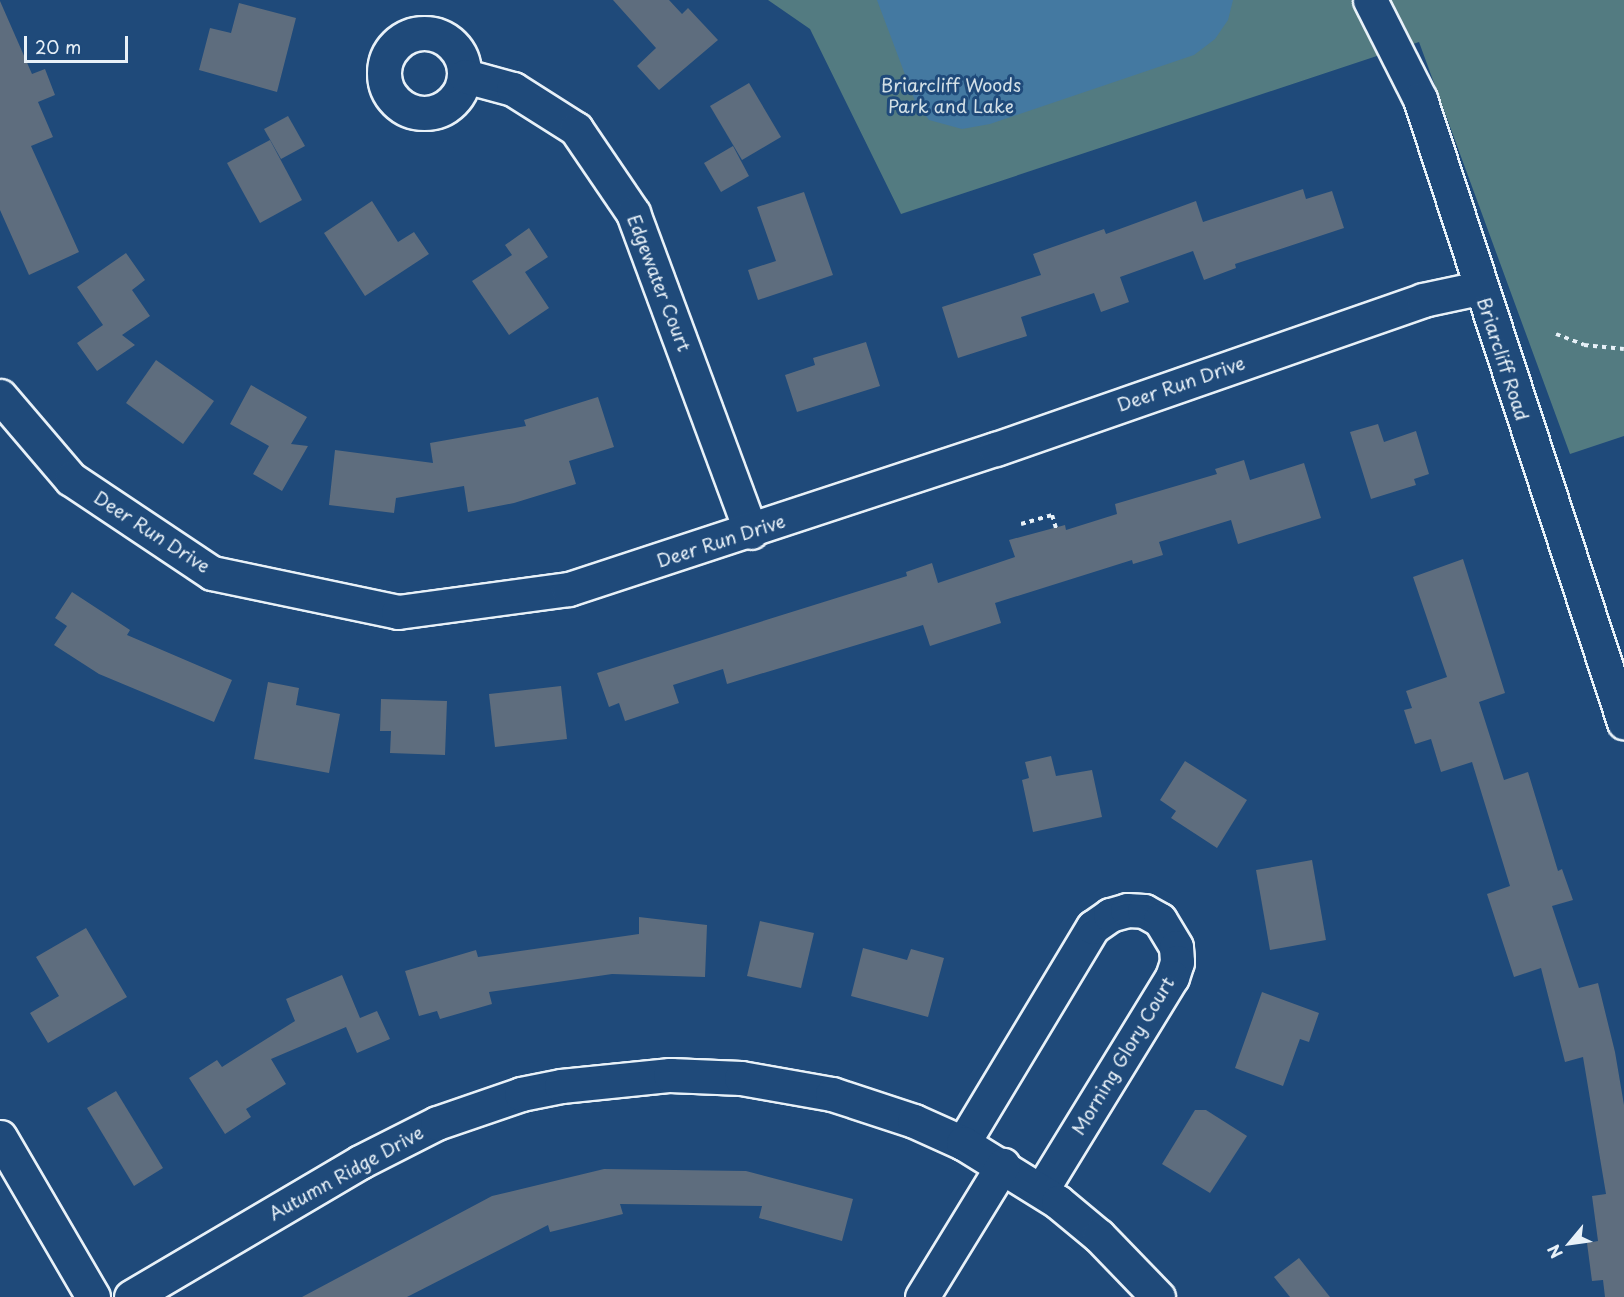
<!DOCTYPE html>
<style>
body{margin:0}
#map{position:relative;width:1624px;height:1297px;overflow:hidden;background:#1f4a7a;font-family:"Playpen Sans",sans-serif}
div>[style]{position:absolute}
.green>*{inset:0;background:#537b81}
.water>*{inset:0;background:#4479a1}
.building>*{inset:0;background:#5e6d7e}
.path>*{height:4px;margin-top:-2px;transform-origin:0;background:repeating-linear-gradient(90deg,#e8f1f8 0 4.5px,transparent 0 9px)}
.roads{filter:drop-shadow(2px 0 #e8f1f8) drop-shadow(-2px 0 #e8f1f8) drop-shadow(0 2px #e8f1f8) drop-shadow(0 -2px #e8f1f8)}
.minor>*{height:33px;margin:-16.5px;padding:0 16.5px;transform-origin:16.5px;border-radius:16.5px;background:#1f4a7a}
.minor>.ring{margin:-16.5px;padding:0;box-sizing:content-box;background:none;border:33px solid #1f4a7a;border-radius:50%}
.tertiary>*{height:33px;margin:-16.5px;padding:0 16.5px;transform-origin:16.5px;border-radius:16.5px;background:#1f4a7a}
span{translate:-50% -50%;white-space:nowrap;text-align:center;line-height:1.15;-webkit-text-stroke:6px #1f4a7a;paint-order:stroke}
.park-label{font-size:18px;color:#d2dfe6}
.street-label{font-size:18px;color:#e8f1f8}
.north{position:absolute;left:1540px;top:1213px;width:60px;height:60px;-webkit-text-stroke:4px #1f4a7a;paint-order:stroke;rotate:241deg;font-size:16px;font-weight:700;line-height:24px;text-align:center;color:#e8f1f8}
.north::after{content:'';display:block;margin:auto;width:21px;height:27px;background:#e8f1f8;clip-path:polygon(50% 0,100% 100%,50% 72%,0 100%)}
.scale{position:absolute;left:24px;top:36px;width:104px;height:27px;box-sizing:border-box;border:3px solid #e8f1f8;border-top:0;padding-left:8px;font-size:18px;line-height:21px;white-space:nowrap;color:#e8f1f8;-webkit-text-stroke:4px #1f4a7a;paint-order:stroke}
</style>
<div id="map">
<div class="green">
<div style="clip-path:polygon(768px 0,1624px 0,1624px 436px,1570px 454px,1419px 42px,901px 214px,810px 29px)"></div>
</div>
<div class="water">
<div style="clip-path:polygon(877px 0,1233px 0,1228px 20px,1215px 39px,1194px 55px,990px 124px,962px 129px,929px 120px,915px 101px)"></div>
</div>
<div class="building">
<div style="clip-path:polygon(613px 0,669px 0,682px 14px,688px 8px,718px 40px,659px 90px,637px 66px,656px 48px)"></div>
<div style="clip-path:polygon(0 1px,32px 74px,45px 69px,55px 95px,38px 102px,53px 137px,31px 146px,79px 252px,29px 275px,0 210px)"></div>
<div style="clip-path:polygon(239px 3px,296px 18px,277px 92px,199px 70px,210px 28px,231px 33px)"></div>
<div style="clip-path:polygon(749px 83px,781px 137px,742px 160px,710px 106px)"></div>
<div style="clip-path:polygon(288px 116px,305px 146px,281px 159px,264px 129px)"></div>
<div style="clip-path:polygon(270px 140px,302px 200px,260px 223px,227px 163px)"></div>
<div style="clip-path:polygon(733px 146px,749px 176px,721px 192px,704px 163px)"></div>
<div style="clip-path:polygon(1303px 189px,1306px 199px,1332px 191px,1344px 228px,1235px 264px,1236px 268px,1204px 280px,1193px 251px,1120px 277px,1129px 302px,1101px 312px,1094px 293px,1021px 317px,1027px 336px,958px 358px,942px 307px,1041px 275px,1033px 254px,1104px 229px,1106px 234px,1196px 201px,1203px 222px)"></div>
<div style="clip-path:polygon(804px 192px,833px 275px,758px 300px,748px 270px,776px 261px,757px 207px)"></div>
<div style="clip-path:polygon(372px 201px,398px 242px,414px 232px,429px 254px,365px 296px,324px 233px)"></div>
<div style="clip-path:polygon(529px 228px,548px 257px,525px 272px,549px 308px,509px 335px,472px 281px,512px 255px,505px 245px)"></div>
<div style="clip-path:polygon(126px 253px,145px 280px,132px 290px,150px 316px,122px 335px,135px 345px,97px 371px,77px 343px,103px 325px,77px 287px)"></div>
<div style="clip-path:polygon(866px 342px,880px 386px,797px 412px,785px 375px,815px 365px,813px 358px)"></div>
<div style="clip-path:polygon(156px 360px,214px 401px,183px 444px,126px 403px)"></div>
<div style="clip-path:polygon(251px 385px,307px 417px,291px 444px,308px 446px,282px 491px,253px 474px,269px 446px,230px 424px)"></div>
<div style="clip-path:polygon(598px 397px,614px 447px,569px 461px,576px 484px,514px 503px,468px 512px,464px 486px,396px 498px,394px 513px,329px 505px,335px 450px,433px 463px,430px 443px,526px 426px,524px 420px)"></div>
<div style="clip-path:polygon(1378px 424px,1384px 442px,1416px 431px,1429px 474px,1414px 479px,1416px 485px,1371px 499px,1350px 432px)"></div>
<div style="clip-path:polygon(1244px 460px,1250px 480px,1304px 463px,1321px 518px,1238px 544px,1231px 520px,1159px 542px,1163px 555px,1133px 564px,1132px 560px,995px 603px,1001px 623px,930px 646px,923px 625px,727px 684px,723px 669px,673px 685px,679px 703px,625px 721px,619px 703px,609px 707px,597px 673px,907px 576px,906px 572px,932px 563px,938px 583px,1015px 557px,1009px 540px,1065px 525px,1066px 530px,1117px 514px,1115px 504px,1217px 474px,1215px 469px)"></div>
<div style="clip-path:polygon(1463px 559px,1505px 693px,1479px 702px,1504px 780px,1528px 772px,1558px 871px,1562px 869px,1573px 900px,1552px 906px,1579px 988px,1598px 983px,1615px 1052px,1624px 1105px,1624px 1297px,1605px 1297px,1603px 1280px,1592px 1281px,1587px 1243px,1598px 1241px,1592px 1196px,1606px 1194px,1583px 1057px,1565px 1062px,1541px 968px,1514px 977px,1487px 894px,1510px 886px,1472px 762px,1441px 772px,1431px 739px,1415px 744px,1404px 710px,1412px 708px,1406px 691px,1447px 677px,1413px 577px)"></div>
<div style="clip-path:polygon(72px 592px,130px 630px,127px 635px,232px 680px,214px 722px,99px 674px,54px 645px,67px 626px,55px 618px)"></div>
<div style="clip-path:polygon(268px 682px,299px 688px,296px 705px,340px 714px,329px 773px,254px 759px)"></div>
<div style="clip-path:polygon(561px 686px,567px 739px,495px 747px,489px 694px)"></div>
<div style="clip-path:polygon(381px 699px,447px 701px,445px 755px,390px 753px,391px 731px,380px 731px)"></div>
<div style="clip-path:polygon(1051px 756px,1056px 776px,1092px 770px,1102px 817px,1033px 832px,1022px 780px,1029px 778px,1025px 762px)"></div>
<div style="clip-path:polygon(1185px 761px,1247px 800px,1217px 848px,1171px 818px,1176px 811px,1160px 800px)"></div>
<div style="clip-path:polygon(1312px 860px,1326px 940px,1270px 950px,1256px 870px)"></div>
<div style="clip-path:polygon(639px 917px,707px 925px,705px 977px,612px 974px,489px 992px,492px 1004px,440px 1019px,437px 1011px,419px 1016px,405px 971px,476px 950px,478px 957px,639px 934px)"></div>
<div style="clip-path:polygon(760px 921px,814px 933px,801px 988px,747px 976px)"></div>
<div style="clip-path:polygon(86px 928px,127px 997px,48px 1043px,30px 1013px,59px 996px,36px 957px)"></div>
<div style="clip-path:polygon(863px 948px,907px 960px,911px 949px,944px 958px,928px 1017px,851px 996px)"></div>
<div style="clip-path:polygon(342px 975px,360px 1018px,377px 1011px,390px 1039px,357px 1053px,346px 1027px,271px 1059px,286px 1084px,246px 1109px,251px 1117px,225px 1134px,189px 1078px,217px 1060px,222px 1067px,295px 1021px,286px 999px)"></div>
<div style="clip-path:polygon(1262px 992px,1319px 1013px,1309px 1042px,1300px 1039px,1283px 1086px,1235px 1068px)"></div>
<div style="clip-path:polygon(116px 1091px,163px 1168px,134px 1186px,87px 1108px)"></div>
<div style="clip-path:polygon(1195px 1110px,1206px 1110px,1247px 1136px,1210px 1193px,1162px 1164px)"></div>
<div style="clip-path:polygon(604px 1169px,746px 1171px,853px 1199px,842px 1241px,759px 1218px,762px 1206px,620px 1204px,623px 1214px,550px 1232px,548px 1225px,407px 1297px,302px 1297px,492px 1196px)"></div>
<div style="clip-path:polygon(1299px 1258px,1330px 1297px,1290px 1297px,1274px 1277px)"></div>
</div>
<div class="path">
<div style="left:1556px;top:334px;width:30px;rotate:21deg"></div>
<div style="left:1584px;top:345px;width:40px;rotate:5.7deg"></div>
<div style="left:1021px;top:524px;width:32px;rotate:-16deg"></div>
<div style="left:1052px;top:515px;width:14px;rotate:73deg"></div>
</div>
<div class="roads">
<div class="minor">
<div class="ring" style="left:384px;top:33px;width:47px;height:47px"></div>
<div style="left:465px;top:76px;width:50px;rotate:15.2deg"></div>
<div style="left:513px;top:89px;width:75px;rotate:32.4deg"></div>
<div style="left:576px;top:129px;width:102px;rotate:55.8deg"></div>
<div style="left:633px;top:213px;width:340px;rotate:69.7deg"></div>
<div style="left:0;top:396px;width:109px;rotate:49.5deg"></div>
<div style="left:71px;top:479px;width:169px;rotate:33.7deg"></div>
<div style="left:212px;top:573px;width:190px;rotate:11.8deg"></div>
<div style="left:398px;top:612px;width:173px;rotate:-7.7deg"></div>
<div style="left:569px;top:589px;width:449px;rotate:-18.2deg"></div>
<div style="left:996px;top:449px;width:452px;rotate:-19.2deg"></div>
<div style="left:1423px;top:300px;width:57px;rotate:-12.1deg"></div>
<div style="left:0;top:1137px;width:185px;rotate:59.8deg"></div>
<div style="left:963px;top:1143px;width:252px;rotate:-59deg"></div>
<div style="left:1093px;top:927px;width:21px;rotate:-35deg"></div>
<div style="left:1110px;top:915px;width:18px;rotate:-16deg"></div>
<div style="left:1127px;top:910px;width:17px;rotate:3deg"></div>
<div style="left:1144px;top:911px;width:18px;rotate:29deg"></div>
<div style="left:1160px;top:920px;width:31px;rotate:59deg"></div>
<div style="left:1176px;top:947px;width:15px;rotate:86deg"></div>
<div style="left:1177px;top:962px;width:16px;rotate:108deg"></div>
<div style="left:1172px;top:977px;width:249px;rotate:121.5deg"></div>
<div style="left:131px;top:1297px;width:266px;rotate:-30.5deg"></div>
<div style="left:360px;top:1162px;width:86px;rotate:-26.9deg"></div>
<div style="left:437px;top:1123px;width:89px;rotate:-19deg"></div>
<div style="left:521px;top:1094px;width:41px;rotate:-11.3deg"></div>
<div style="left:561px;top:1086px;width:110px;rotate:-5.8deg"></div>
<div style="left:670px;top:1075px;width:71px;rotate:2.4deg"></div>
<div style="left:741px;top:1078px;width:92px;rotate:10deg"></div>
<div style="left:832px;top:1094px;width:86px;rotate:18.2deg"></div>
<div style="left:914px;top:1121px;width:54px;rotate:24.2deg"></div>
<div style="left:963px;top:1143px;width:112px;rotate:31.8deg"></div>
<div style="left:1058px;top:1202px;width:53px;rotate:39.7deg"></div>
<div style="left:1099px;top:1236px;width:85px;rotate:46deg"></div>
<div style="left:922px;top:1297px;width:155px;rotate:-58.5deg"></div>
</div>
<div class="tertiary">
<div style="left:1370px;top:0;width:111px;rotate:63.2deg"></div>
<div style="left:1420px;top:99px;width:656px;rotate:71.87deg"></div>
</div>
</div>
<div class="park-label">
<span style="left:951px;top:96px">Briarcliff Woods<br>Park and Lake</span>
</div>
<div class="street-label">
<span style="left:659px;top:283px;rotate:69deg">Edgewater Court</span>
<span style="left:1503px;top:359px;rotate:72deg">Briarcliff Road</span>
<span style="left:1181px;top:384px;rotate:-19deg">Deer Run Drive</span>
<span style="left:152px;top:532px;rotate:33deg">Deer Run Drive</span>
<span style="left:721px;top:541px;rotate:-18deg">Deer Run Drive</span>
<span style="left:1123px;top:1056px;rotate:-59deg">Morning Glory Court</span>
<span style="left:346px;top:1173px;rotate:-29deg">Autumn Ridge Drive</span>
</div>
<div class="north">N</div>
<div class="scale">20 m</div>
</div>
